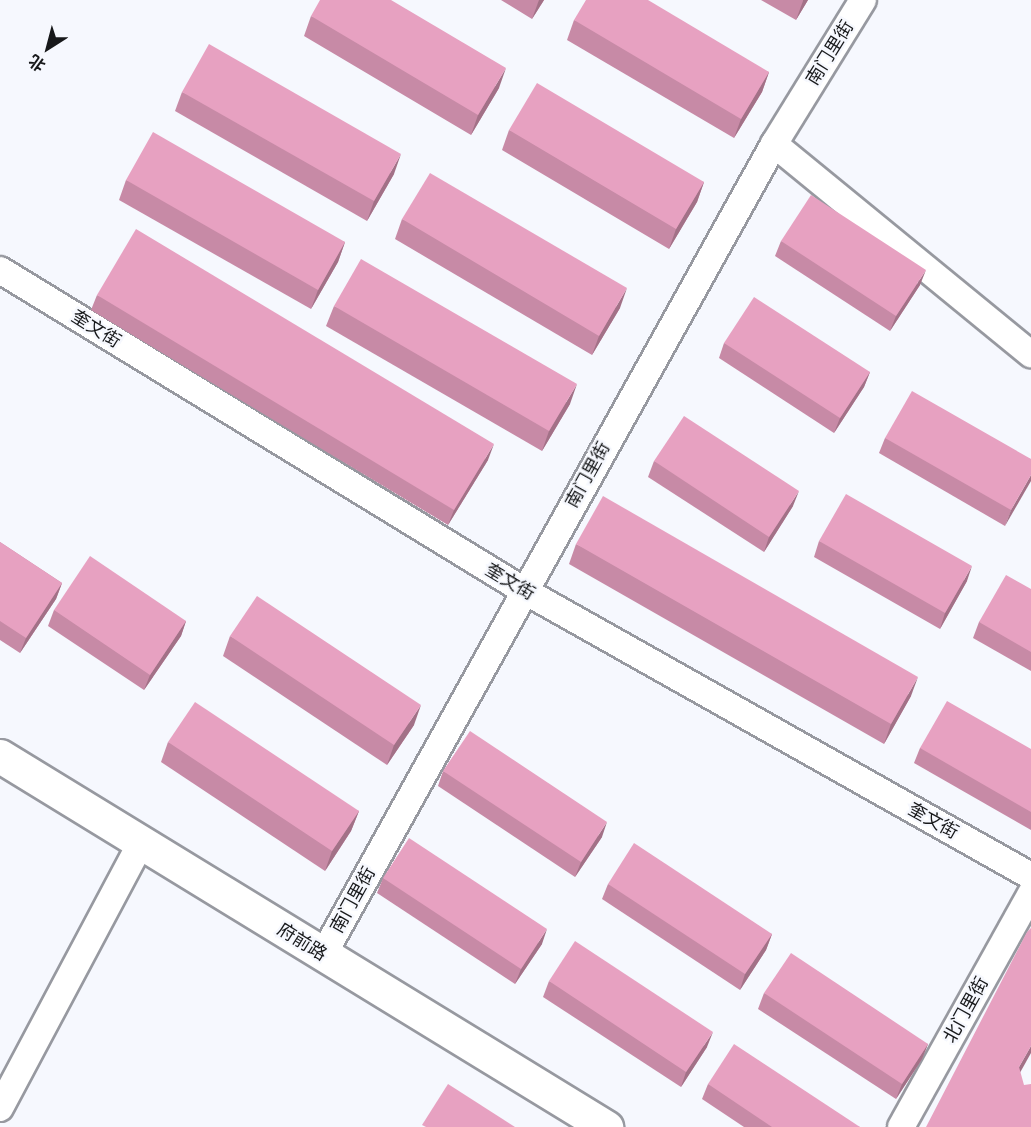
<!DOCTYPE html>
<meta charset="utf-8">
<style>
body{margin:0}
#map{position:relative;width:1031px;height:1127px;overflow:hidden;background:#f6f8fe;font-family:"Varela Round","Noto Sans SC",sans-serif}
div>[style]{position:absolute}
.roads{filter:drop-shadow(2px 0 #9799a0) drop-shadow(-2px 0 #9799a0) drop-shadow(0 2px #9799a0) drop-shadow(0 -2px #9799a0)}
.minor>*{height:26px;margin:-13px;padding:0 13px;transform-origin:13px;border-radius:13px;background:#fff}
.secondary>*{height:33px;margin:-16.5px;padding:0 16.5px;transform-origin:16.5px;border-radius:16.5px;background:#fff}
.wall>*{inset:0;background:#c78aa6}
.shaded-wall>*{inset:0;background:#a27187}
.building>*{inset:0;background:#e7a1c1}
span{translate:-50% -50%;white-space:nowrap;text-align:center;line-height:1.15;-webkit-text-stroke:4.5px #f6f8fe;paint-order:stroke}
.street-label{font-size:18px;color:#17181a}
.north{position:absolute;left:18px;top:18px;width:60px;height:60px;-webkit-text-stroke:4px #f6f8fe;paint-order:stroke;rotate:216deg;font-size:16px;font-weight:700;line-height:24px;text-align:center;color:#17181a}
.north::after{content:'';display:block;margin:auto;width:21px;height:27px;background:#17181a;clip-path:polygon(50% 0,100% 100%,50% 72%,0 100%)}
</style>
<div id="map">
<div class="roads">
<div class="minor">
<div style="left:774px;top:144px;width:332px;rotate:39.3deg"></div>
<div style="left:0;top:270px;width:613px;rotate:31.46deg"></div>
<div style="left:523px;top:590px;width:583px;rotate:29.38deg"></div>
<div style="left:323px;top:955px;width:928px;rotate:-60.92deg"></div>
<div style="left:774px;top:144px;width:169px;rotate:-58.3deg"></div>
<div style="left:0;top:1108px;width:300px;rotate:-62deg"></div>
<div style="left:901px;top:1127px;width:268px;rotate:-60.9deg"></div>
</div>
<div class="secondary">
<div style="left:0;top:756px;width:711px;rotate:31.48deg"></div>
</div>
</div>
<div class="wall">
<div style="clip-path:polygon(501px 0,544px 0,532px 19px)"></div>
<div style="clip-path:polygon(761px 0,808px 0,796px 20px)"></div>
<div style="clip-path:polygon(311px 16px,499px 88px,471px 135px,304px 36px)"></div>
<div style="clip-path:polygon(574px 20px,769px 72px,762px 92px,734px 138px,567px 40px)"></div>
<div style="clip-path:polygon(182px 92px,394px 174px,367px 221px,175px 111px)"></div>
<div style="clip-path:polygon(509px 130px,704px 182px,697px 202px,669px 249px,502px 150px)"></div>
<div style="clip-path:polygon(126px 180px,345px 242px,338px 262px,311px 309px,119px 200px)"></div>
<div style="clip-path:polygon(402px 219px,620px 308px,592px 355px,395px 239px)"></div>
<div style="clip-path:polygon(781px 241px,920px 285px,890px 331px,775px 256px)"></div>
<div style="clip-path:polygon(97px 295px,488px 460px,448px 525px,91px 310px)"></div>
<div style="clip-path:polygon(334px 306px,570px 404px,542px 451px,326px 326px)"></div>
<div style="clip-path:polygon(724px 343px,870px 372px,864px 387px,834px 433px,719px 358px)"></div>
<div style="clip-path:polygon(885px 438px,1031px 459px,1005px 526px,879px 453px)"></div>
<div style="clip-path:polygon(654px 461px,793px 506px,764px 552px,648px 477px)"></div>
<div style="clip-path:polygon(819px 541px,967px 581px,940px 629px,814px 557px)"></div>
<div style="clip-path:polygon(0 542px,62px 583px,56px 599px,20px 653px,0 640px)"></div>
<div style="clip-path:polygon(576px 544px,911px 696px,884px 744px,569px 564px)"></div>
<div style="clip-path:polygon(1031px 589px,1031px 671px,973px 638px,979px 622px)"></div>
<div style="clip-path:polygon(54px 610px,186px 621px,181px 636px,144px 690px,48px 626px)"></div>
<div style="clip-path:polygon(230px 636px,414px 725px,387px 765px,223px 656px)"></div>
<div style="clip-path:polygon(168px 742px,359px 811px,351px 831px,325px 871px,161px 762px)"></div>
<div style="clip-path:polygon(920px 748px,1031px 749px,1031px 830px,914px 763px)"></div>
<div style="clip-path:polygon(443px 771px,602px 837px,575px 877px,438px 786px)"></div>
<div style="clip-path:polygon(383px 878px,542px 944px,515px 984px,377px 893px)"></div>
<div style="clip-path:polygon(608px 884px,772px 934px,766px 950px,740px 990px,602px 899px)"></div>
<div style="clip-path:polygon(549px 981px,707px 1047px,681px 1087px,543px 997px)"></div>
<div style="clip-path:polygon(764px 993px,928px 1044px,922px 1059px,896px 1099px,758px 1009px)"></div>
<div style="clip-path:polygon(708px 1084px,860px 1127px,744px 1127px,702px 1099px)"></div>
</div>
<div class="shaded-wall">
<div style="clip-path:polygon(539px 0,544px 0,532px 19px)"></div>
<div style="clip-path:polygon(803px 0,808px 0,796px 20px,803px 1px)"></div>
<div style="clip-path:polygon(506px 68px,499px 88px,471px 135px,478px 115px)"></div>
<div style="clip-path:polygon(769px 72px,762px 92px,734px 138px,741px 119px)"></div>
<div style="clip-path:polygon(401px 154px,394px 174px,367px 221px,374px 201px)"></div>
<div style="clip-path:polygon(704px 182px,697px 202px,669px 249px,676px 229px)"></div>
<div style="clip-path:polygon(345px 242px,338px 262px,311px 309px,318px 290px)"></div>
<div style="clip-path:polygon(926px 270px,920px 285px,890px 331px,896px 316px)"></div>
<div style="clip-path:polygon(627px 288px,620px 308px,592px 355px,599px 336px)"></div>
<div style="clip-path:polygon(870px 372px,864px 387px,834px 433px,840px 418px)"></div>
<div style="clip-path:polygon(577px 384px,570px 404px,542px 451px,549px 431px)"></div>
<div style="clip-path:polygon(494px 444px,488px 460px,448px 525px,454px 510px)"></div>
<div style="clip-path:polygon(1031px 475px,1031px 481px,1005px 526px,1011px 510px)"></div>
<div style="clip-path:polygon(799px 491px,793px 506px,764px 552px,769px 537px)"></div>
<div style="clip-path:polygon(972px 566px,967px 581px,940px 629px,945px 613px)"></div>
<div style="clip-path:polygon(62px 583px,56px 599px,20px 653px,26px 638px)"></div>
<div style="clip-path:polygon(186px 621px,181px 636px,144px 690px,150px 675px)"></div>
<div style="clip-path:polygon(918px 677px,911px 696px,884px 744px,891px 724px)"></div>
<div style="clip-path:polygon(421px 705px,414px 725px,387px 765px,394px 745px)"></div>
<div style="clip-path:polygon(359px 811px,351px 831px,325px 871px,332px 851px)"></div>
<div style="clip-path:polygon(607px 822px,602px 837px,575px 877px,581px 862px)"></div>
<div style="clip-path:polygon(547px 929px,542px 944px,515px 984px,521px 969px)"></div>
<div style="clip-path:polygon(772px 934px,766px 950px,740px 990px,745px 974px)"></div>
<div style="clip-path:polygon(713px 1032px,707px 1047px,681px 1087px,686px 1072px)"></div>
<div style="clip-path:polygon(928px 1044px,922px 1059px,896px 1099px,902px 1084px)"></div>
<div style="clip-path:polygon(1031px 1046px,1031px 1053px,1012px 1087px,1019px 1067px)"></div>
</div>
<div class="building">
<div style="clip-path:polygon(320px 0,391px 0,506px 68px,478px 115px,311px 16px)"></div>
<div style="clip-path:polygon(586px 0,648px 0,769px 72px,741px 119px,574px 20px)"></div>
<div style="clip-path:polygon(209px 44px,401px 154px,374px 201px,182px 92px)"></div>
<div style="clip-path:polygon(537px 83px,704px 182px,676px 229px,509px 130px)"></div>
<div style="clip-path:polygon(153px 132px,345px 242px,318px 290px,126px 180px)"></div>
<div style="clip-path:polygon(430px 173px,627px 288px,599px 336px,402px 219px)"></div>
<div style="clip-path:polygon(811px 195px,926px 270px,896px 316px,781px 241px)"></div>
<div style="clip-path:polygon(136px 229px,494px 444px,454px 510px,97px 295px)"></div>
<div style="clip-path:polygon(361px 259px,577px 384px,549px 431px,334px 306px)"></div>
<div style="clip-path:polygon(754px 297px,870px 372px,840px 418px,724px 343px)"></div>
<div style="clip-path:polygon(912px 391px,1031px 459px,1031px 475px,1011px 510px,885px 438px)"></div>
<div style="clip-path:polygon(684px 416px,799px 491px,769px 537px,654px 461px)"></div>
<div style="clip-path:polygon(846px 494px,972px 566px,945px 613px,819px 541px)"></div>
<div style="clip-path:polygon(603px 496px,918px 677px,891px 724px,576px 544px)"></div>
<div style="clip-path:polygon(0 542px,62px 583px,26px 638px,0 621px)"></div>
<div style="clip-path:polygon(90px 556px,186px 621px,150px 675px,54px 610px)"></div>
<div style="clip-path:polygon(1006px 575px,1031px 589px,1031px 652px,979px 622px)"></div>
<div style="clip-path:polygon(257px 596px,421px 705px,394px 745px,230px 636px)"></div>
<div style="clip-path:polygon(947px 701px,1031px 749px,1031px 812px,920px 748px)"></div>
<div style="clip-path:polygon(195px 702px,359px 811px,332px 851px,168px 742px)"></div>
<div style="clip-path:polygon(470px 731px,607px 822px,581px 862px,443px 771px)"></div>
<div style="clip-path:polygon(409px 838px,547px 929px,521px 969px,383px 878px)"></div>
<div style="clip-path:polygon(634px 843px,772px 934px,745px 974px,608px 884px)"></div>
<div style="clip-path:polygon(1031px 928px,1031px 1046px,1019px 1067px,1024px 1085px,1031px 1084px,1031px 1127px,926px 1127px,1027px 932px)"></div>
<div style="clip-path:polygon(575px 941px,713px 1032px,686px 1072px,549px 981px)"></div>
<div style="clip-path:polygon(791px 953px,928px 1044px,902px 1084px,764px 993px)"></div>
<div style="clip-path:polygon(734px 1044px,860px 1127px,772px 1127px,708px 1084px)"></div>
<div style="clip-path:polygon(448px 1084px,515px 1127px,426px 1127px,422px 1125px)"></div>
</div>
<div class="street-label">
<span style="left:830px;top:53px;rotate:-58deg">南门里街</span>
<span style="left:96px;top:329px;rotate:32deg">奎文街</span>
<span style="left:588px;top:475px;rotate:-61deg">南门里街</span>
<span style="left:510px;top:582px;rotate:31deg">奎文街</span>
<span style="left:933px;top:821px;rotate:29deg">奎文街</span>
<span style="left:353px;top:900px;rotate:-61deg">南门里街</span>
<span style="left:302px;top:942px;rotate:32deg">府前路</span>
<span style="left:966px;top:1010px;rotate:-61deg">北门里街</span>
</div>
<div class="north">北</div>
</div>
